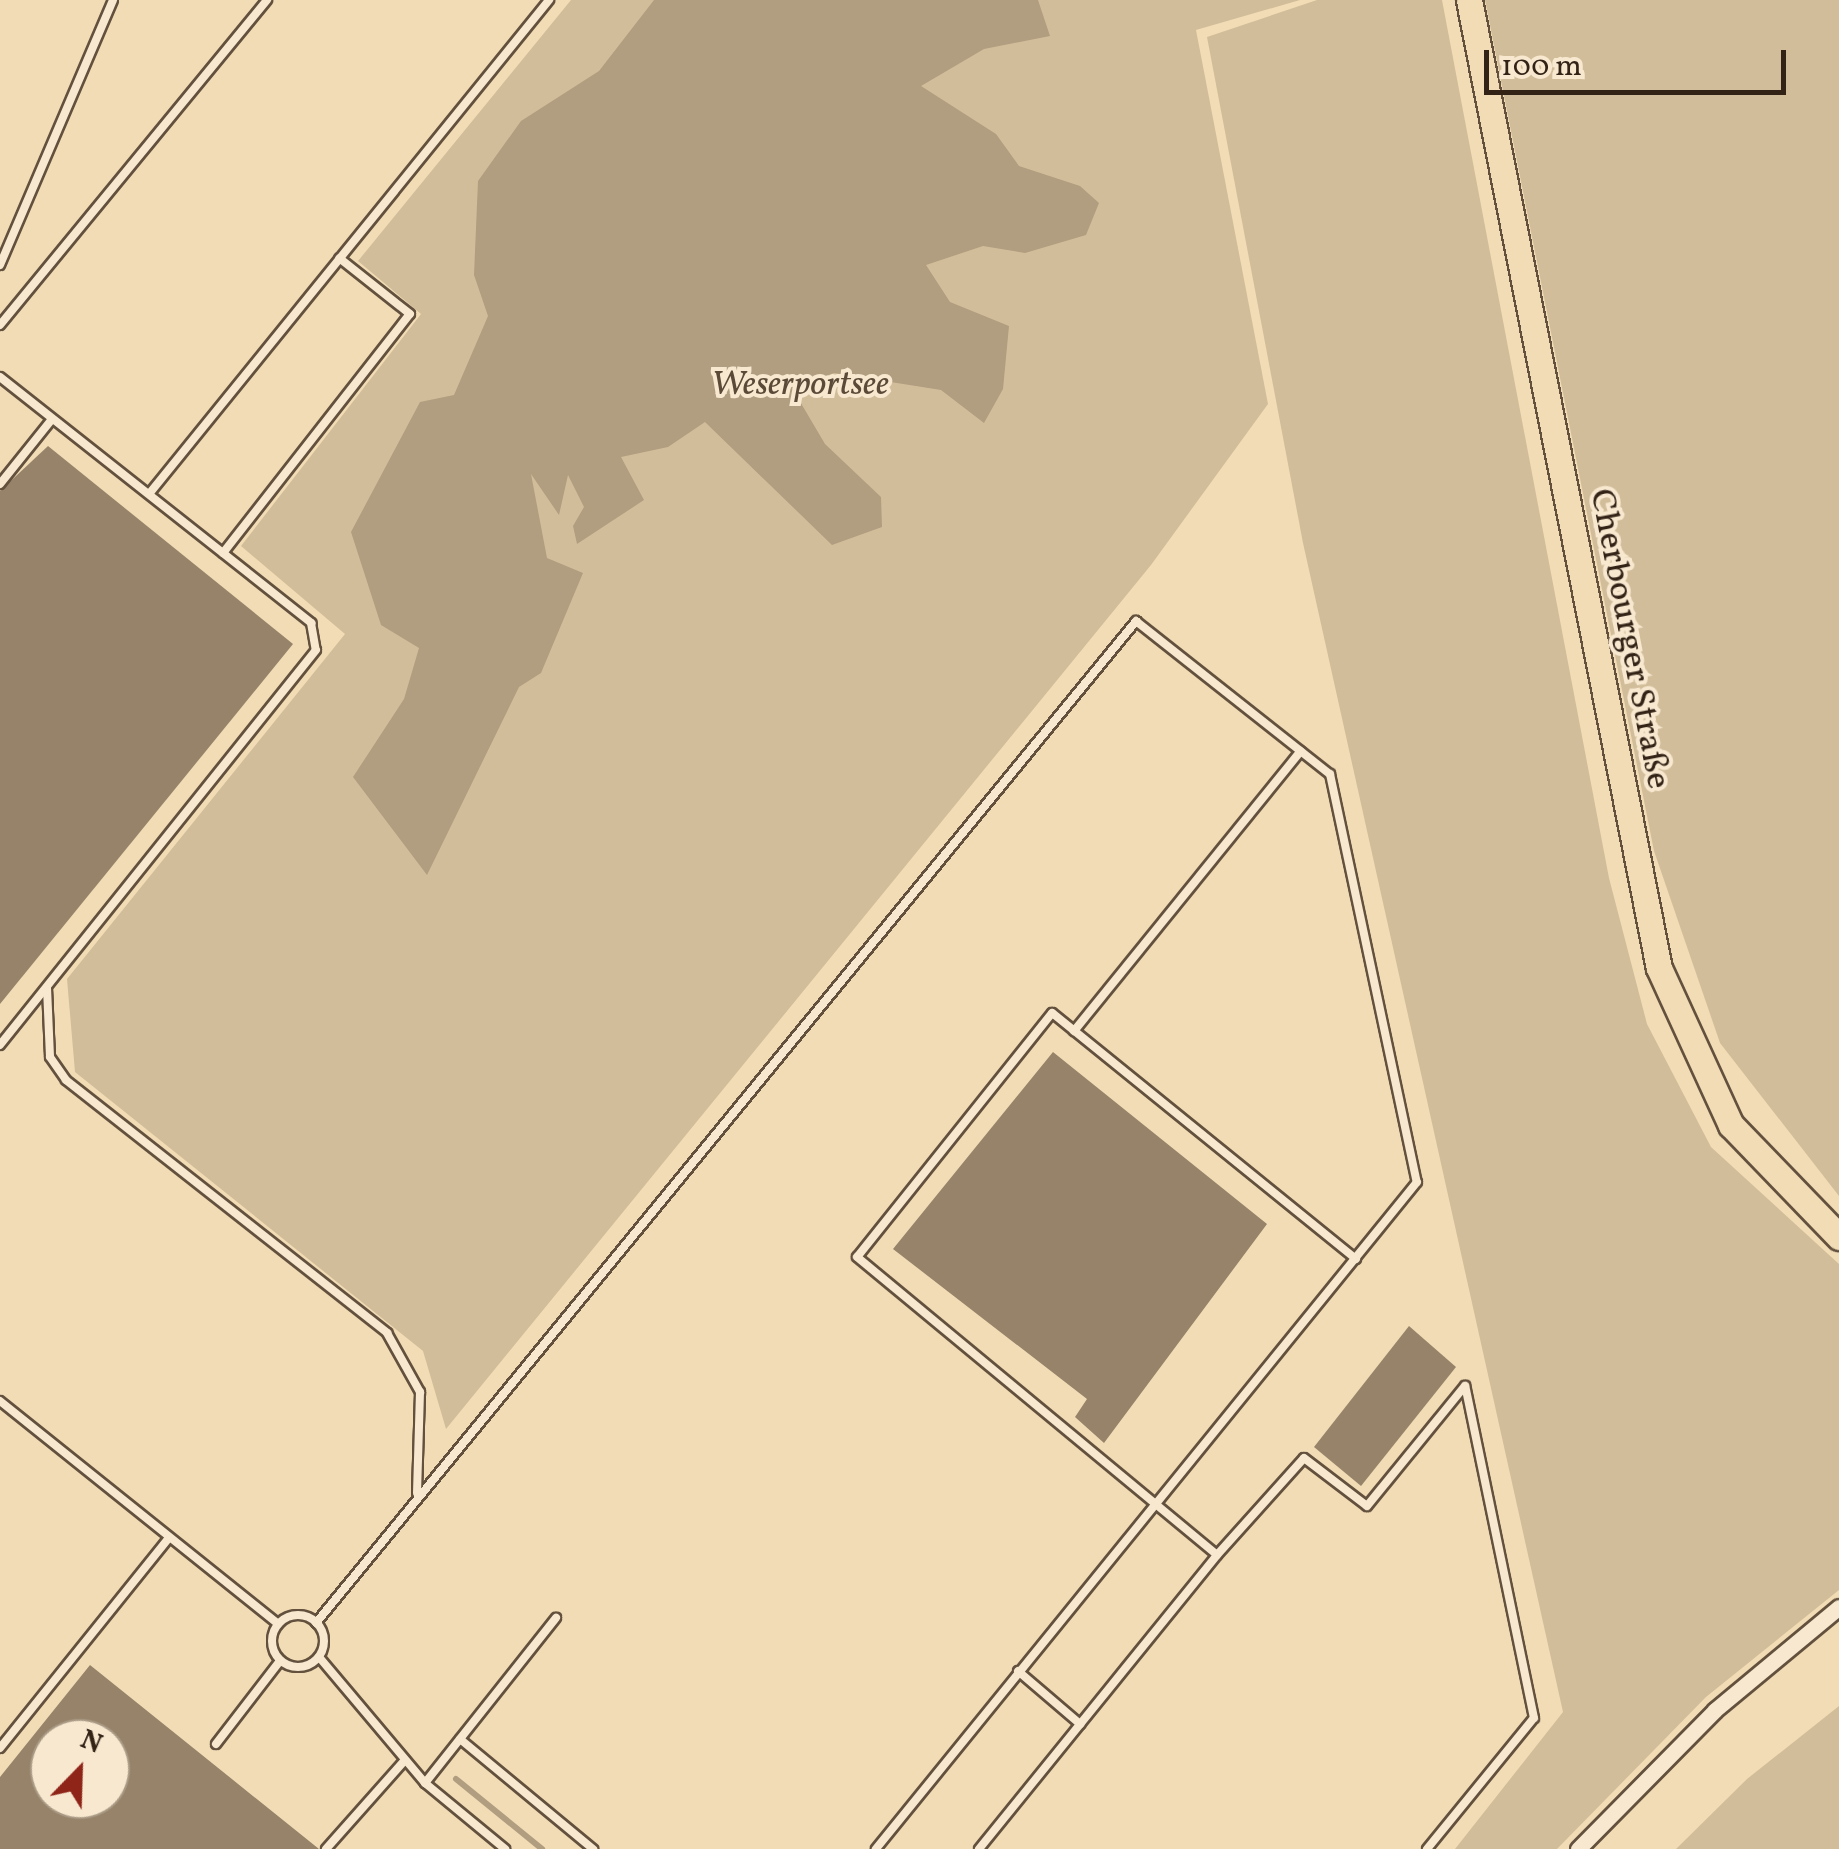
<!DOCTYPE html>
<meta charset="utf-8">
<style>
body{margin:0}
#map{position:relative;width:1839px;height:1849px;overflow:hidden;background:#f2dcb5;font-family:Vollkorn,serif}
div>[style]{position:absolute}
.green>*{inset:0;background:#d2bd9a}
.water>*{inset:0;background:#b19d7f}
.stream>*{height:6px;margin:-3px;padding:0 3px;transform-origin:3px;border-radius:3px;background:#b19d7f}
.building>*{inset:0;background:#968369}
.roads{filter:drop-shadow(2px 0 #63513e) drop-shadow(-2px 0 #63513e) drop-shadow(0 2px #63513e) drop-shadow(0 -2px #63513e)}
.lane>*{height:8px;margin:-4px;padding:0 4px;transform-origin:4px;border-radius:4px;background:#f7e8cf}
.lane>.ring{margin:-4px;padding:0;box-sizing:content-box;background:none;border:8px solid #f7e8cf;border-radius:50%}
.street>*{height:15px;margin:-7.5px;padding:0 7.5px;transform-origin:7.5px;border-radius:7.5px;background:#f7e8cf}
.primary>*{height:25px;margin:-12.5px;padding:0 12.5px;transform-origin:12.5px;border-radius:12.5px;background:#f2dcb5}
span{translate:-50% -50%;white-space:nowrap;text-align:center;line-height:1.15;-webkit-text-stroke:8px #f7e8cf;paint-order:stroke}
.park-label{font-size:35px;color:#5b4a38;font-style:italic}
.street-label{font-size:35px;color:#332317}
.north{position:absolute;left:30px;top:1719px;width:100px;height:100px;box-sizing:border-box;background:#f7e8cf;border:2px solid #a99985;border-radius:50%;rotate:23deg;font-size:28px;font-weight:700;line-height:40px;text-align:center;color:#332317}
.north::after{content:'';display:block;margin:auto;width:35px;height:45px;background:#8f2418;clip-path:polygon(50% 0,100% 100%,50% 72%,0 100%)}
.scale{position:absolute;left:1484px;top:50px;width:302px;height:45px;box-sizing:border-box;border:5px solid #332317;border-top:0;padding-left:12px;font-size:30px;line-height:35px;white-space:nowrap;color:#332317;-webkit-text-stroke:8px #f7e8cf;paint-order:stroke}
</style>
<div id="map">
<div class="green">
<div style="clip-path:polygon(571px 0,1300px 0,1196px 30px,1268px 404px,1151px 565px,446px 1429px,423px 1351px,75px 1072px,67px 979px,345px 634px,241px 546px,421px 314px,358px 261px)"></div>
<div style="clip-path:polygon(1317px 0,1442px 0,1609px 878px,1647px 1024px,1711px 1147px,1839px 1264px,1839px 1590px,1706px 1697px,1557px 1849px,1455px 1849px,1563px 1712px,1303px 543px,1207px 37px)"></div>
<div style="clip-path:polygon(1485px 0,1839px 0,1839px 1196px,1720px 1043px,1654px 851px)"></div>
<div style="clip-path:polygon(1839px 1706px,1839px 1849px,1676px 1849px,1747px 1779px)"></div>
</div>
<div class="water">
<div style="clip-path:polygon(654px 0,1038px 0,1050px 36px,984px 49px,921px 86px,996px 134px,1019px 166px,1080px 186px,1099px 203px,1086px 235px,1025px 253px,983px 246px,926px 265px,950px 302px,1009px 326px,1003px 389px,984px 423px,941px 390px,834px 373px,792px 388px,825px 444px,881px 497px,882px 527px,832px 545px,705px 422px,668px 447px,621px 457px,644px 500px,577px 544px,573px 526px,584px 507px,568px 475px,559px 515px,531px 474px,547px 558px,583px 573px,541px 673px,519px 687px,427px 875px,353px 777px,404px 699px,419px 648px,381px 625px,351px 532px,420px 402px,454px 395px,488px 316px,474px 275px,478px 181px,521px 121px,599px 71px)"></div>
</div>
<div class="stream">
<div style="left:456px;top:1779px;width:111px;rotate:39.1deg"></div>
</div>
<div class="building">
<div style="clip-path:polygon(48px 446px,293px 644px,0 1004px,0 491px)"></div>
<div style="clip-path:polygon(1053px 1052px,1267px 1224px,1104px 1443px,1075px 1417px,1087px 1399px,893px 1249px)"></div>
<div style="clip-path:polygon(1409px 1326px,1456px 1367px,1361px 1486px,1314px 1447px)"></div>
<div style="clip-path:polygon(evenodd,90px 1665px,319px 1849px,0 1849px,0 1777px,90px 1665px,50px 1739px,110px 1739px,110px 1799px,50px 1799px,50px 1739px)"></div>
</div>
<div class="roads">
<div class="lane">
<div style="left:0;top:265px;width:288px;rotate:-66.9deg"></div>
<div style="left:0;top:325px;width:421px;rotate:-50.6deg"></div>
<div style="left:0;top:377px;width:397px;rotate:38.3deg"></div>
<div style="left:311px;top:623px;width:27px;rotate:80deg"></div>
<div style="left:316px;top:650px;width:506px;rotate:128.66deg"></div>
<div style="left:0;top:484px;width:83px;rotate:-51.3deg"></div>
<div style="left:149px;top:494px;width:636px;rotate:-51deg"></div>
<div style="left:223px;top:553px;width:303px;rotate:-52deg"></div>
<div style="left:410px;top:314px;width:90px;rotate:-141.7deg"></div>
<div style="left:47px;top:988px;width:69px;rotate:87.5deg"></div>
<div style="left:50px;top:1057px;width:28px;rotate:55deg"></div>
<div style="left:66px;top:1080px;width:409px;rotate:38.2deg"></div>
<div style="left:387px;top:1333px;width:68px;rotate:60.8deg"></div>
<div style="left:420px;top:1392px;width:101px;rotate:91.7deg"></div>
<div style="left:1074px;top:1031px;width:360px;rotate:-51deg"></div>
<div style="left:1356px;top:1259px;width:391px;rotate:-141deg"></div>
<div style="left:1052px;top:1013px;width:312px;rotate:128.6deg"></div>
<div style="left:857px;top:1257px;width:467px;rotate:39.6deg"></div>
<div style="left:1217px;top:1555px;width:130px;rotate:-48.1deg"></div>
<div style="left:1304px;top:1458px;width:79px;rotate:37.3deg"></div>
<div style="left:1367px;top:1506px;width:155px;rotate:-50.8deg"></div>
<div style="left:0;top:1401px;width:356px;rotate:38.7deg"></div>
<div class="ring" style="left:272px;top:1615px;width:44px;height:44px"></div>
<div style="left:316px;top:1623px;width:1295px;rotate:-50.7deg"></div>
<div style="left:1136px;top:621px;width:247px;rotate:38.3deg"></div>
<div style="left:1330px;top:774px;width:417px;rotate:78deg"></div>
<div style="left:1417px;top:1182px;width:859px;rotate:129.05deg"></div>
<div style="left:319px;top:1657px;width:165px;rotate:49.9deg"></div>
<div style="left:425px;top:1783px;width:104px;rotate:39.5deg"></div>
<div style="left:1018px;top:1671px;width:82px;rotate:40.5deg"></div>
<div style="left:460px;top:1739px;width:173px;rotate:39.6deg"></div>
<div style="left:216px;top:1744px;width:105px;rotate:-52.4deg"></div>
<div style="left:0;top:1748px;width:270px;rotate:-51.2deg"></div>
<div style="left:425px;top:1783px;width:211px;rotate:-51.6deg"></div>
<div style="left:326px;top:1849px;width:118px;rotate:-48.4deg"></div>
<div style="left:979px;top:1849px;width:378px;rotate:-51deg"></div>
<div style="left:1427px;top:1849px;width:169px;rotate:-50.8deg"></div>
<div style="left:1534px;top:1718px;width:339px;rotate:-101.7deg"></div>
</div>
<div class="street">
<div style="left:1578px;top:1849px;width:195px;rotate:-45.4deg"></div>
<div style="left:1715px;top:1710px;width:161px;rotate:-39.7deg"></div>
</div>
<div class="primary">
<div style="left:1469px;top:0;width:986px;rotate:78.9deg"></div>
<div style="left:1659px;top:968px;width:173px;rotate:65.4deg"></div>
<div style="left:1731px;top:1125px;width:156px;rotate:46deg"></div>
</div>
</div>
<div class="park-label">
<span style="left:800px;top:385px">Weserportsee</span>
</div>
<div class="street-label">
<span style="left:1629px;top:639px;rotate:79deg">Cherbourger Straße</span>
</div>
<div class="north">N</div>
<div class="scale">100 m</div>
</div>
